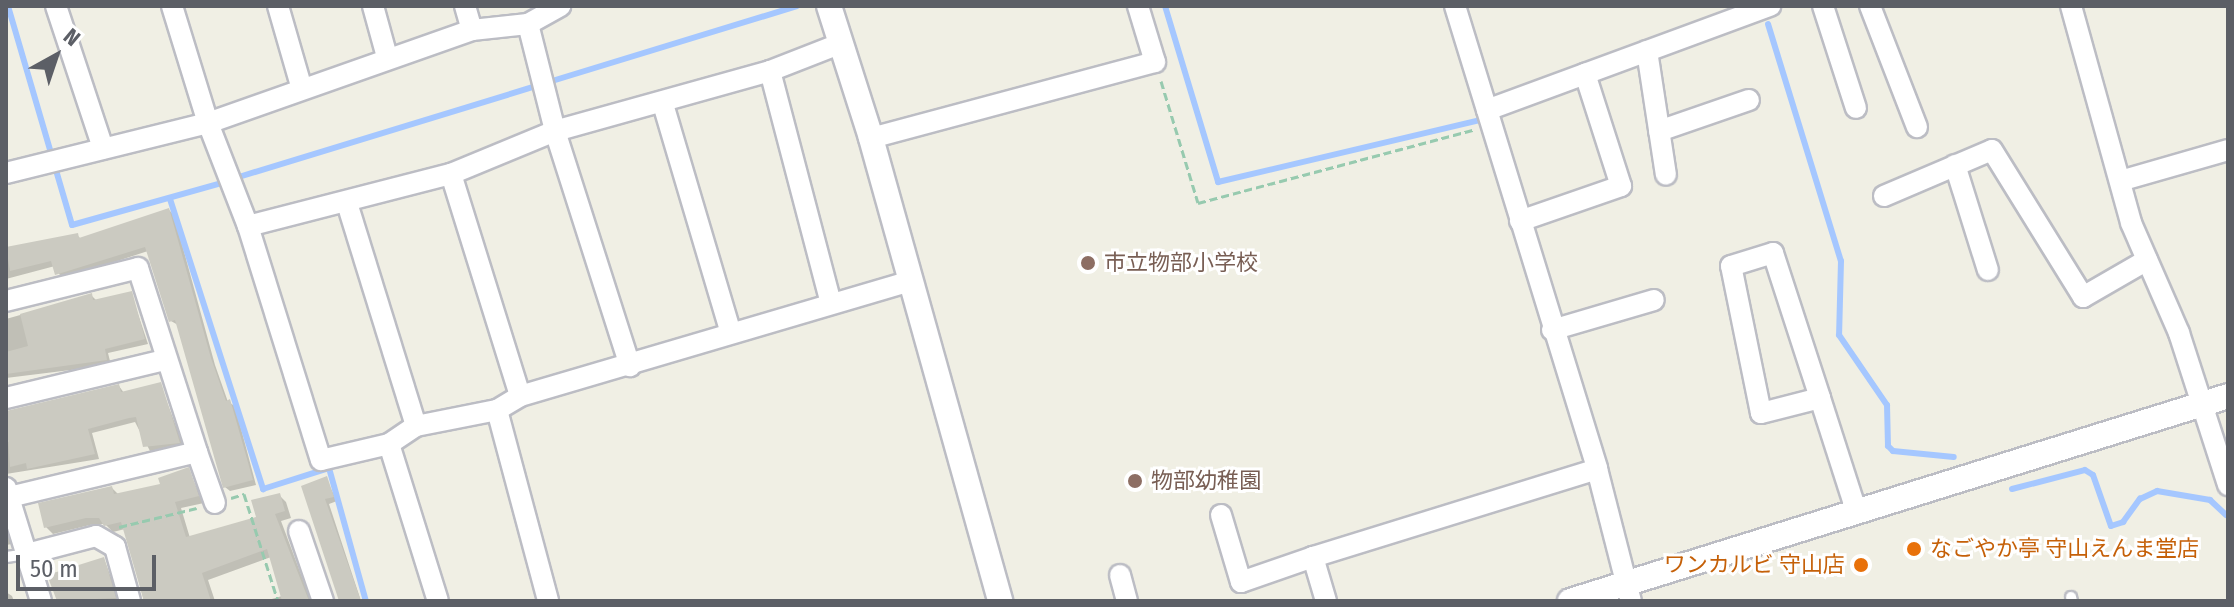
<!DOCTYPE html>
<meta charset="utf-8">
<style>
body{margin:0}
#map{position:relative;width:2234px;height:607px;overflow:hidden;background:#f0efe4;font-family:"Fira Sans Condensed","Noto Sans JP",sans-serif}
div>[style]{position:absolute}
.shadow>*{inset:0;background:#0003}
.stream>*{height:6px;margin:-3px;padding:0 3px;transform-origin:3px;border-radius:3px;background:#a5c7ff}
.building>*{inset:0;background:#cbcac1}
.path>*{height:3px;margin-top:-1.5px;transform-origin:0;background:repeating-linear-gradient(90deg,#97caaf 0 8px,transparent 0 12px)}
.roads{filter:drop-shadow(2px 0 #bcbdc4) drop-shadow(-2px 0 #bcbdc4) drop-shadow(0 2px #bcbdc4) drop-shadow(0 -2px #bcbdc4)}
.service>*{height:10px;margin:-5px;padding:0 5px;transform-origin:5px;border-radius:5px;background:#fff}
.minor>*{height:20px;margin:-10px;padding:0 10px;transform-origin:10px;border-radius:10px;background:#fff}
.tertiary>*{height:24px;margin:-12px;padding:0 12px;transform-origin:12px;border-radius:12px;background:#fff}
.dots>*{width:22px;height:22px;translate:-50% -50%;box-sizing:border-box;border:4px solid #fff;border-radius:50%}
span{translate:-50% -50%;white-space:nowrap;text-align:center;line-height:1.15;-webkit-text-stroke:6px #fff;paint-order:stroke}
.education-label{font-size:22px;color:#785e54}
.left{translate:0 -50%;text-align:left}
.food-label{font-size:22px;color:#c56008}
.right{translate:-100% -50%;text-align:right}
.frame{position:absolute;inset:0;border:8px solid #5c5f66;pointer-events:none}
.north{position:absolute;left:16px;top:16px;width:80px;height:80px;-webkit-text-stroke:6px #fff;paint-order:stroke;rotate:40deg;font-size:22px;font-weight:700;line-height:32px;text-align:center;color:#5c5f66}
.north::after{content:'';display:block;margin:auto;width:28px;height:36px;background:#5c5f66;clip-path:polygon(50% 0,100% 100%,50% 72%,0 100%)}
.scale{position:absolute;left:16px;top:555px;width:140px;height:36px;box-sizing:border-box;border:4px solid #5c5f66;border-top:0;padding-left:10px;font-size:24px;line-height:28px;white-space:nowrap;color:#5c5f66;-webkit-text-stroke:6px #fff;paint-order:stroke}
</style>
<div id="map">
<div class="shadow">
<div style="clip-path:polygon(169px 210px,174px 215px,215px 365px,228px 402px,235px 406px,256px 485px,230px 491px,225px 487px,178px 325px,171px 321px,148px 251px,62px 279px,55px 266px,6px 279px,6px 249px,77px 235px,81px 239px)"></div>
<div style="clip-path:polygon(131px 293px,148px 344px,108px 353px,111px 365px,6px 378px,6px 319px,91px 295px,97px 301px)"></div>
<div style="clip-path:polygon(160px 384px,184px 447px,150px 451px,135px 422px,92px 433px,99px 459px,6px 474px,6px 442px,12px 441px,6px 413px,119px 386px,124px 393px)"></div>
<div style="clip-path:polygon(188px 470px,204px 503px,181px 508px,190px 538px,259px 518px,279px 495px,286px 502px,291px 518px,281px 521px,311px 601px,265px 601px,282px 596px,271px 557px,208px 580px,215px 601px,144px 601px,125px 529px,113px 532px,105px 524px,94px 524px,53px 534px,46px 527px,112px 488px,119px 495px,162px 485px)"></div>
<div style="clip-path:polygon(326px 479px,337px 501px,329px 504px,361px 601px,340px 601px,303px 487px)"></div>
<div style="clip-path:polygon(6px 531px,12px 544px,6px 545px)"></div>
<div style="clip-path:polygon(104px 559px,120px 601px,58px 601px,49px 576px)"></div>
<div style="clip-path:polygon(6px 592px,12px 596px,14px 601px,6px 601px)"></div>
</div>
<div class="stream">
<div style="left:8px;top:6px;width:228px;rotate:73.7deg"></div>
<div style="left:72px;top:225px;width:155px;rotate:-15.7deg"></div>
<div style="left:1165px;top:6px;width:184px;rotate:73.2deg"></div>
<div style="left:1218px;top:182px;width:270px;rotate:-13.3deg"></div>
<div style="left:1481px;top:120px;width:6px;rotate:72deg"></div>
<div style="left:1768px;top:24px;width:248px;rotate:72.9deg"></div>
<div style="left:1841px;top:261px;width:74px;rotate:91.5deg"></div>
<div style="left:1839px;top:335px;width:85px;rotate:55.6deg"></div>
<div style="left:1887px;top:405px;width:41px;rotate:88.6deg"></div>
<div style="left:1888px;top:446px;width:7px;rotate:45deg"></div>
<div style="left:1893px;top:451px;width:61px;rotate:5.6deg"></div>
<div style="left:552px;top:81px;width:256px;rotate:-17deg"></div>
<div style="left:242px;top:176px;width:307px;rotate:-17deg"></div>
<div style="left:170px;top:199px;width:305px;rotate:72.2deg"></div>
<div style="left:263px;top:489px;width:69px;rotate:-17.7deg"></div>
<div style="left:329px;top:468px;width:138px;rotate:74.5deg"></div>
<div style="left:2012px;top:489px;width:75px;rotate:-14.6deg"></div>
<div style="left:2085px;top:470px;width:9px;rotate:32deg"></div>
<div style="left:2093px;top:475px;width:54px;rotate:70.6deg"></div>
<div style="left:2111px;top:526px;width:13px;rotate:-18deg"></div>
<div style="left:2123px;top:522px;width:29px;rotate:-54deg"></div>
<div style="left:2140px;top:499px;width:19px;rotate:-25deg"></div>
<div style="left:2157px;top:491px;width:54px;rotate:9.6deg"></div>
<div style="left:2210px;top:500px;width:22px;rotate:43deg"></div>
</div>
<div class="building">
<div style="clip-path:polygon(169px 208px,211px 358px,226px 401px,230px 399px,253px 480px,223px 488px,175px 320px,169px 322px,145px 247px,55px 275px,51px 261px,10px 271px,6px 247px,78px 233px,79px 238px)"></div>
<div style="clip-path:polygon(132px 291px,145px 339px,105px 349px,107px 360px,6px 374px,6px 352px,28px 346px,20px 314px,92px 293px,93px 300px)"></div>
<div style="clip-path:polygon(161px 382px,180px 443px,143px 447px,136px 417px,129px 418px,88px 429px,95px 454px,27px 469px,26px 463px,10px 467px,6px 411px,119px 384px,121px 392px)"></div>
<div style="clip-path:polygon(189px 467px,199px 496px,175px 502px,186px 537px,256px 517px,251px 500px,280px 493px,285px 511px,275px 514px,309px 601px,282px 601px,267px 549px,202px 573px,211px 601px,144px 601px,121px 522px,104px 526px,99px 518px,86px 518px,44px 528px,38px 503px,112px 486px,114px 494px,160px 484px,158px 478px)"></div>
<div style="clip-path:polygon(327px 476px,334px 497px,325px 499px,361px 601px,339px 601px,301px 486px)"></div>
<div style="clip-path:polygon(104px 557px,116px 598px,57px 601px,47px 575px)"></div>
</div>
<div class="path">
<div style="left:1161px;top:81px;width:127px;rotate:73.1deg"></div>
<div style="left:1198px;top:203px;width:285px;rotate:-14.9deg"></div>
<div style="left:231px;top:498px;width:14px;rotate:-17deg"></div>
<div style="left:244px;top:494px;width:112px;rotate:72.4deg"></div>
<div style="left:119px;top:527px;width:80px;rotate:-13.7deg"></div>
</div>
<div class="roads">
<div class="service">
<div style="left:6px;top:557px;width:21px;rotate:-8deg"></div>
<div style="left:2071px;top:597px;width:4px;rotate:76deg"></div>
</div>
<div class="minor">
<div style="left:56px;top:6px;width:150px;rotate:71.7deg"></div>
<div style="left:172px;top:6px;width:122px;rotate:72.9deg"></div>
<div style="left:208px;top:123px;width:110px;rotate:68.8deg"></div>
<div style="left:248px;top:226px;width:245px;rotate:72.7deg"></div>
<div style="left:321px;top:460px;width:70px;rotate:-13.2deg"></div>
<div style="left:389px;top:444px;width:32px;rotate:-34deg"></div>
<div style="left:416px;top:426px;width:83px;rotate:-11.2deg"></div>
<div style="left:497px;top:410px;width:27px;rotate:-31deg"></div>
<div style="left:520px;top:396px;width:407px;rotate:-16.4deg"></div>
<div style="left:278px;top:6px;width:86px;rotate:73.9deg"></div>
<div style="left:373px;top:6px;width:53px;rotate:74.6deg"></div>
<div style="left:465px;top:6px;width:25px;rotate:74deg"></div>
<div style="left:1455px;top:6px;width:484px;rotate:72.9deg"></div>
<div style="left:1597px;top:469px;width:136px;rotate:75.6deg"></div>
<div style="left:1823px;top:6px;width:107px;rotate:72.1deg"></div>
<div style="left:1870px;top:6px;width:130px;rotate:68.8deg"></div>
<div style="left:2071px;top:6px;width:225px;rotate:74.5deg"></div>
<div style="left:2131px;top:223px;width:120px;rotate:66.4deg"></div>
<div style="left:2179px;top:333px;width:160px;rotate:72.1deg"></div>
<div style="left:528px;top:24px;width:110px;rotate:75.8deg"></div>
<div style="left:555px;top:131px;width:247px;rotate:72.3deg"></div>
<div style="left:1647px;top:51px;width:125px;rotate:81.3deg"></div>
<div style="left:770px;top:71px;width:240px;rotate:75.3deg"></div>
<div style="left:663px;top:104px;width:236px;rotate:73.5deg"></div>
<div style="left:1487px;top:110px;width:302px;rotate:-20.2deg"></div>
<div style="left:1659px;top:131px;width:95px;rotate:-19deg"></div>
<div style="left:871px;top:138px;width:294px;rotate:-15deg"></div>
<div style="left:1155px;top:62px;width:59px;rotate:-106.9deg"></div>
<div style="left:1955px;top:165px;width:110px;rotate:72.6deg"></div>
<div style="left:6px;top:173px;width:208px;rotate:-13.9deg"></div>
<div style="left:208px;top:123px;width:280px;rotate:-19.4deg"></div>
<div style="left:472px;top:30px;width:56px;rotate:-6.1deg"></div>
<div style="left:528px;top:24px;width:37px;rotate:-29deg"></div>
<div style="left:451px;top:174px;width:232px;rotate:72.7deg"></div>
<div style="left:2120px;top:181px;width:112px;rotate:-16deg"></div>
<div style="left:1884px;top:196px;width:117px;rotate:-23.1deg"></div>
<div style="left:1992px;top:150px;width:173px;rotate:58.2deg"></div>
<div style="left:2083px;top:297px;width:74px;rotate:-30deg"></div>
<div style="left:347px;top:203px;width:233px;rotate:72.8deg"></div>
<div style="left:1520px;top:221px;width:107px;rotate:-19.1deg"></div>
<div style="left:1621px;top:186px;width:118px;rotate:-107.8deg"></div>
<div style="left:248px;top:226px;width:210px;rotate:-14.4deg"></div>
<div style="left:451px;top:174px;width:113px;rotate:-22.5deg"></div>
<div style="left:555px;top:131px;width:223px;rotate:-15.6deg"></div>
<div style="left:770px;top:71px;width:77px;rotate:-21.3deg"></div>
<div style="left:6px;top:301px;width:136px;rotate:-14deg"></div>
<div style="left:138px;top:268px;width:193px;rotate:72.2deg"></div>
<div style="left:197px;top:452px;width:193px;rotate:166.5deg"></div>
<div style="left:1552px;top:330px;width:106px;rotate:-16.4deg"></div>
<div style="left:6px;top:398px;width:163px;rotate:-13.5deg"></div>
<div style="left:1820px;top:398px;width:61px;rotate:165.7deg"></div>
<div style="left:1761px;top:413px;width:150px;rotate:-101.5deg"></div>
<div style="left:1731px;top:266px;width:44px;rotate:-17.2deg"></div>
<div style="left:1773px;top:253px;width:152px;rotate:72deg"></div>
<div style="left:1820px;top:398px;width:121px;rotate:72.2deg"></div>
<div style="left:497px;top:410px;width:198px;rotate:75deg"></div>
<div style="left:389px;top:444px;width:164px;rotate:72.7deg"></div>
<div style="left:197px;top:452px;width:54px;rotate:70.6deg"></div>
<div style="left:6px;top:488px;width:118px;rotate:72.8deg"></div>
<div style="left:1221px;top:515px;width:70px;rotate:73.4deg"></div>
<div style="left:1241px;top:582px;width:76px;rotate:-19.1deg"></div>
<div style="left:299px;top:531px;width:74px;rotate:71.1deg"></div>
<div style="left:27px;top:554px;width:71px;rotate:-14.6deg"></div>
<div style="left:96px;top:536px;width:22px;rotate:30deg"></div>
<div style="left:115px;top:547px;width:56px;rotate:74.5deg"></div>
<div style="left:1120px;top:575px;width:27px;rotate:75deg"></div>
<div style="left:1326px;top:601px;width:46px;rotate:-106.5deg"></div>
<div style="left:1313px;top:557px;width:297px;rotate:-17.2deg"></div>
</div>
<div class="tertiary">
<div style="left:829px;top:6px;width:139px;rotate:72.3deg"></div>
<div style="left:871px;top:138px;width:481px;rotate:74.4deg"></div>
<div style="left:1570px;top:601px;width:689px;rotate:-17.3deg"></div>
</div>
</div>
<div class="dots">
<div style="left:1088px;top:263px;background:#8d6e63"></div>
<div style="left:1135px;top:481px;background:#8d6e63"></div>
<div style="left:1914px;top:549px;background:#e8710a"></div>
<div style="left:1861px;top:565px;background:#e8710a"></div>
</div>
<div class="education-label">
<span class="left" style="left:1104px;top:263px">市立物部小学校</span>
<span class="left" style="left:1151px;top:481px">物部幼稚園</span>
</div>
<div class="food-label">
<span class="left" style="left:1930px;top:549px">なごやか亭 守山えんま堂店</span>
<span class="right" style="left:1845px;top:565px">ワンカルビ 守山店</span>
</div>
<div class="frame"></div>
<div class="north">N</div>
<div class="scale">50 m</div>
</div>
